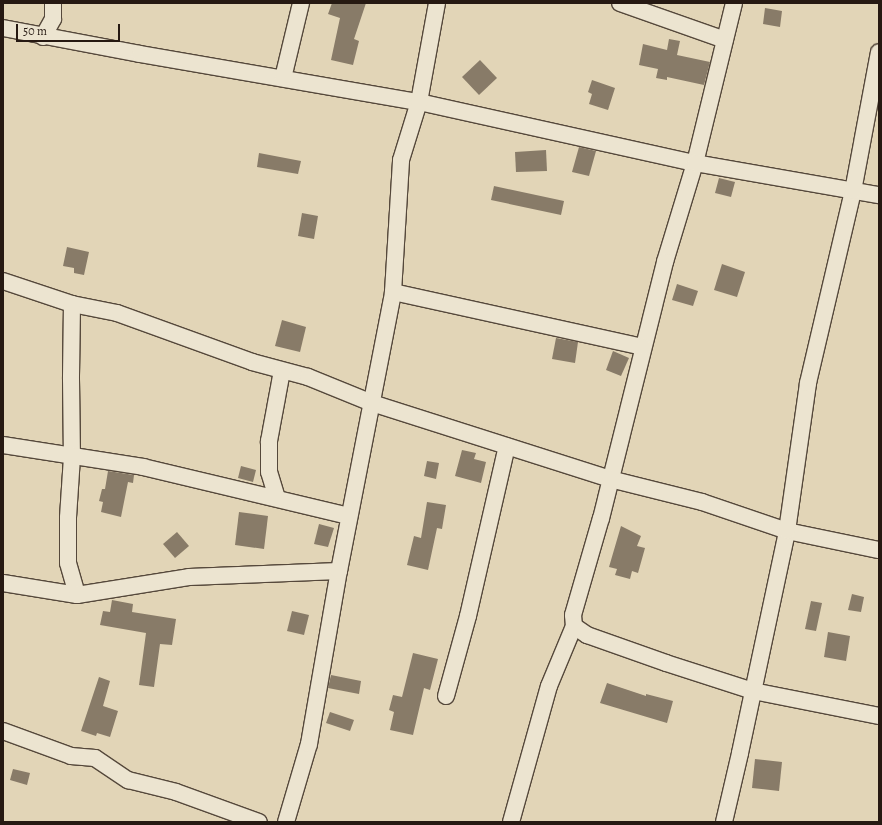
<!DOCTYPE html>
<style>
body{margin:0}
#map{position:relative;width:882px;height:825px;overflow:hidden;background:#e2d5b7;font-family:Alegreya,serif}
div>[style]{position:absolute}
.building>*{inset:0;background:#887b68}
.roads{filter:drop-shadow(1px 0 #55483b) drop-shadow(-1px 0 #55483b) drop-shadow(0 1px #55483b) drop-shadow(0 -1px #55483b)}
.minor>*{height:16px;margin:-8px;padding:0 8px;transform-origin:8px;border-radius:8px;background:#ece4d0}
span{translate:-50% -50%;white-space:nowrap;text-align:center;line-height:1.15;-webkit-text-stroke:4px #ece4d0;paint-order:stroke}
.frame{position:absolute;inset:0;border:4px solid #261912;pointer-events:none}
.scale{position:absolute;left:16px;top:24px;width:104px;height:18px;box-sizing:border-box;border:2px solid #261912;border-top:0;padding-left:5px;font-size:12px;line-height:14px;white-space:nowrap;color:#261912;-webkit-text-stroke:3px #ece4d0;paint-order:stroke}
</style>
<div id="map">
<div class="building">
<div style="clip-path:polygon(332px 3px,366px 3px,354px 39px,359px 41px,353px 65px,331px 60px,340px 18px,328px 14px)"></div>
<div style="clip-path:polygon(765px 8px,782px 11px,780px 27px,763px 24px)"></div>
<div style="clip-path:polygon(669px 39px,680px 41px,677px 55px,710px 62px,704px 85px,667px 77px,667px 80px,656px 78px,658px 69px,639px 65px,643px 44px,667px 50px)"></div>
<div style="clip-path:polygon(480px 60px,497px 78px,479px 95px,462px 77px)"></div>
<div style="clip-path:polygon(592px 80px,615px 88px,608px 110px,589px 104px,592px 94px,588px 92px)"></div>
<div style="clip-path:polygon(579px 147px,596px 151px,589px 176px,572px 172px)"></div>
<div style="clip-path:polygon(546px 150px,547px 171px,516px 172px,515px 152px)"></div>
<div style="clip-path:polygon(259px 153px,301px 161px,298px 174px,257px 167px)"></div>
<div style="clip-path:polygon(719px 178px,735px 182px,731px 197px,715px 193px)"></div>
<div style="clip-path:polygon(494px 186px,564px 201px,561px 215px,491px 200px)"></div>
<div style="clip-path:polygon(302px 213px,318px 216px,314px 239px,298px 236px)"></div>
<div style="clip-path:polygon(67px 247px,89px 252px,84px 275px,74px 273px,74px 268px,63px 266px)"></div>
<div style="clip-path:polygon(722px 264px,745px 272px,737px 297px,714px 290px)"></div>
<div style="clip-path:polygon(677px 284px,698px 291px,693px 306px,672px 300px)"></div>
<div style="clip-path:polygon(282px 320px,306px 327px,300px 352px,275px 346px)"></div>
<div style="clip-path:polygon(556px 338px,578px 342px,575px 363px,552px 359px)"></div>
<div style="clip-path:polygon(613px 351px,629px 358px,621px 376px,606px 370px)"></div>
<div style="clip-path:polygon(462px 450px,476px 453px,474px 459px,486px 462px,481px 483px,455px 476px)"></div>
<div style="clip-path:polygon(427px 461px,439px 463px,436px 479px,424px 476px)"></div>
<div style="clip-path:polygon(241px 466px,256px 470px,253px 482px,238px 478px)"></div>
<div style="clip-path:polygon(108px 471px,134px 475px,133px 483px,128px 482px,121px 517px,101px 512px,103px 502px,99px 501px,102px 489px,105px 489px)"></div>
<div style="clip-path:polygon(427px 502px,446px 505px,442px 529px,437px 528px,428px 570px,407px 565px,414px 536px,421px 538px)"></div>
<div style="clip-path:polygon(239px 512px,268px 516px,264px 549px,235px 545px)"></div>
<div style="clip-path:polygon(319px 524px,334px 528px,328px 547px,314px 544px)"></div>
<div style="clip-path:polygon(621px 526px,641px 536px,637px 546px,645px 548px,638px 573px,632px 571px,630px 579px,615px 575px,617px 569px,609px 567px)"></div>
<div style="clip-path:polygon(177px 532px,189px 546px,175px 558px,163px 544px)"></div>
<div style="clip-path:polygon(852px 594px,864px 597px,861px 612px,848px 610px)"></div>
<div style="clip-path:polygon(112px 600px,133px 604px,132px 612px,176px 619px,172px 645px,160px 644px,154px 687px,139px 685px,146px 633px,100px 625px,103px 611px,110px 612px)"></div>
<div style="clip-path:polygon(811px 601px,822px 603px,816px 631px,805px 629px)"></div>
<div style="clip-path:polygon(292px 611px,309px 615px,304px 635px,287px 631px)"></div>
<div style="clip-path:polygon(828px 632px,850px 636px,846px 661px,824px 657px)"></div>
<div style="clip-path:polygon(413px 653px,438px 659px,430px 690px,424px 688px,413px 735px,390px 730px,394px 712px,389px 710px,393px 695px,402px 697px)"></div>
<div style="clip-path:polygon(331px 675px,361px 681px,359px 694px,328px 688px)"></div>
<div style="clip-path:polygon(99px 677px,110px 681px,103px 706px,118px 711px,110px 737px,97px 733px,96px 736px,81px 731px)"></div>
<div style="clip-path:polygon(607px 683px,646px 696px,646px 694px,673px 701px,667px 723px,600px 703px)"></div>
<div style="clip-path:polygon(330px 712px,354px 720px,350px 731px,326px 723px)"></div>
<div style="clip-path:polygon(755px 759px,782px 762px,779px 791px,752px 788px)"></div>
<div style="clip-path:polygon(13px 769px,30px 773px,27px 785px,10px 780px)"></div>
</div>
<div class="roads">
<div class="minor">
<div style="left:620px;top:3px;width:111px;rotate:19.4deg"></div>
<div style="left:734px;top:3px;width:165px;rotate:103.7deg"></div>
<div style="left:695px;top:163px;width:103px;rotate:106.9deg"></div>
<div style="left:665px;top:262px;width:264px;rotate:104deg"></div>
<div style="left:601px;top:518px;width:101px;rotate:106.1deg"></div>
<div style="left:573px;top:615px;width:11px;rotate:85deg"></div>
<div style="left:574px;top:626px;width:16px;rotate:35deg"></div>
<div style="left:587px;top:635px;width:84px;rotate:19.5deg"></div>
<div style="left:666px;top:663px;width:91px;rotate:17.8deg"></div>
<div style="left:753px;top:691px;width:128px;rotate:11.2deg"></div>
<div style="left:3px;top:28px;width:139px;rotate:10.7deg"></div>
<div style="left:140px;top:54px;width:283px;rotate:9.8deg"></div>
<div style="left:419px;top:102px;width:283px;rotate:12.5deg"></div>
<div style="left:695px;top:163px;width:187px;rotate:9.9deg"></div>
<div style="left:43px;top:37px;width:21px;rotate:-61deg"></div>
<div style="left:53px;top:19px;width:16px;rotate:-90deg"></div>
<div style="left:283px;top:78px;width:77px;rotate:-76.5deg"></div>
<div style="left:3px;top:281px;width:73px;rotate:18.4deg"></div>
<div style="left:72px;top:304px;width:46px;rotate:11.3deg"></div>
<div style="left:117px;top:313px;width:144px;rotate:19.9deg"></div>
<div style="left:252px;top:362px;width:58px;rotate:15deg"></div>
<div style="left:308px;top:377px;width:69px;rotate:22.1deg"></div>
<div style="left:372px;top:403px;width:250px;rotate:17.7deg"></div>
<div style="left:610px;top:479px;width:95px;rotate:14deg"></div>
<div style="left:702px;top:502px;width:90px;rotate:18.8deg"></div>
<div style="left:787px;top:531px;width:94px;rotate:11.7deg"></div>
<div style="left:393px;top:292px;width:256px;rotate:12.4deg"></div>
<div style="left:72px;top:304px;width:75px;rotate:90.8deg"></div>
<div style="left:71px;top:379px;width:78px;rotate:89.3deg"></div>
<div style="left:72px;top:457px;width:61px;rotate:93.8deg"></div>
<div style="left:68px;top:518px;width:45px;rotate:90deg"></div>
<div style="left:68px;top:563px;width:33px;rotate:74deg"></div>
<div style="left:3px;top:445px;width:142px;rotate:8.9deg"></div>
<div style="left:143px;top:467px;width:212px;rotate:13.4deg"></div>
<div style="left:277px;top:498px;width:27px;rotate:-107deg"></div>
<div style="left:269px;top:472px;width:31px;rotate:-90deg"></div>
<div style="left:269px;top:441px;width:71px;rotate:-79.5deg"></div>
<div style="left:3px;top:583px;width:75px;rotate:9.2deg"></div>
<div style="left:77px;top:595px;width:113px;rotate:-9.1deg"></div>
<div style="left:189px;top:577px;width:150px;rotate:-2.3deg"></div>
<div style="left:446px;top:696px;width:83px;rotate:-74.6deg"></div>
<div style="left:468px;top:616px;width:174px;rotate:-77.1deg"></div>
<div style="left:3px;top:731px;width:72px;rotate:20.2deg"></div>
<div style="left:71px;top:756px;width:24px;rotate:5deg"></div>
<div style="left:95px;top:758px;width:40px;rotate:34deg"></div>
<div style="left:128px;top:780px;width:49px;rotate:14deg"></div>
<div style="left:176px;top:792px;width:88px;rotate:19.9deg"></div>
<div style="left:286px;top:822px;width:81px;rotate:-73.6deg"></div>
<div style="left:309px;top:744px;width:176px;rotate:-80.2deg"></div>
<div style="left:339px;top:571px;width:284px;rotate:-79deg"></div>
<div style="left:393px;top:292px;width:132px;rotate:-86.5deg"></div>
<div style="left:401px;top:160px;width:61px;rotate:-72.8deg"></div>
<div style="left:419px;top:102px;width:101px;rotate:-79.7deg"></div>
<div style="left:511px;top:822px;width:141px;rotate:-74.4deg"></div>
<div style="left:549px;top:686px;width:65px;rotate:-67.4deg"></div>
<div style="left:724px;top:822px;width:71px;rotate:-76.9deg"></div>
<div style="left:740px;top:753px;width:227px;rotate:-78deg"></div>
<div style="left:787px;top:531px;width:149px;rotate:-81.9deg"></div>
<div style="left:808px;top:383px;width:197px;rotate:-76.8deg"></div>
<div style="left:853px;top:191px;width:141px;rotate:-79.4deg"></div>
</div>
</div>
<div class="frame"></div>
<div class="scale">50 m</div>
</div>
